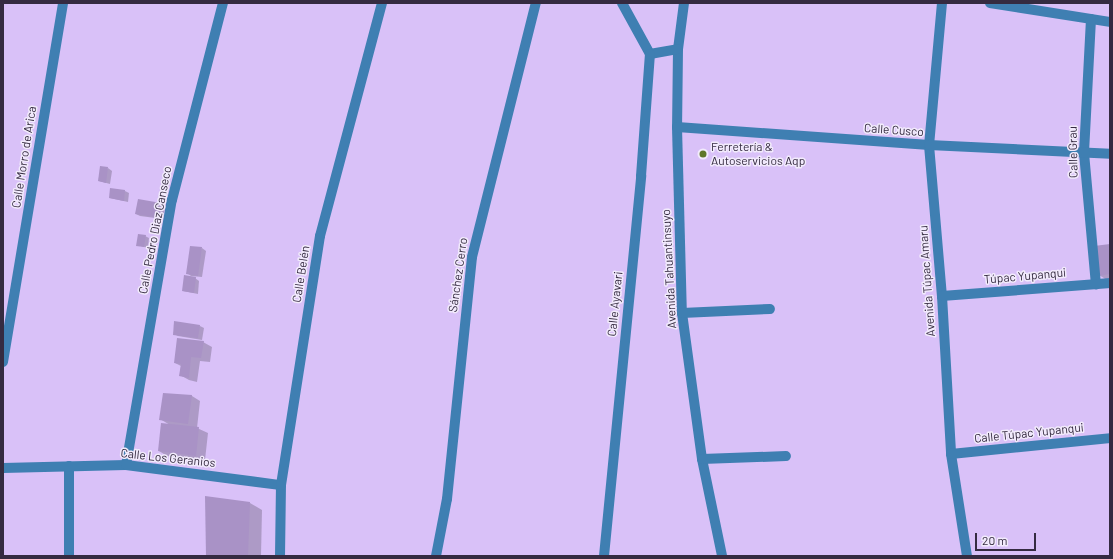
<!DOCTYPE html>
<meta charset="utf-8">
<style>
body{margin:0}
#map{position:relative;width:1113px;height:559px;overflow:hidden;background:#d9c1f8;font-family:Barlow,sans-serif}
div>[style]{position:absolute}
.shadow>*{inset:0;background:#0003}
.building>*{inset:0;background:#a992c6}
.minor>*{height:10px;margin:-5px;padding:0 5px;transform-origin:5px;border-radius:5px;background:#3f7fb2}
.dots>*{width:11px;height:11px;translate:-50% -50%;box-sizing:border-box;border:2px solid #f2ebfc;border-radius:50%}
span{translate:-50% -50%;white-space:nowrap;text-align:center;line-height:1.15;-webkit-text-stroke:3px #f2ebfc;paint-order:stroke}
.street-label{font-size:12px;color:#352b41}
.poi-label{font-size:12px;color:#352b41}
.left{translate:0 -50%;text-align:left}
.frame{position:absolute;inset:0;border:4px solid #352b41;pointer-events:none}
.scale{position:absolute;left:975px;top:533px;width:61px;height:18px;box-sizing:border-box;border:2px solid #352b41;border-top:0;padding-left:5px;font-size:12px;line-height:14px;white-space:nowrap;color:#352b41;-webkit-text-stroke:3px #f2ebfc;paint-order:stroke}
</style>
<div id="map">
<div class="shadow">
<div style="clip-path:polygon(108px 168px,112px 171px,110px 184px,99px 181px)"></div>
<div style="clip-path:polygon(125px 191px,129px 193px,128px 202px,110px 198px)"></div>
<div style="clip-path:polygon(161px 204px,165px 206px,163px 219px,140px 216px,136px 214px)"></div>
<div style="clip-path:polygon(145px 236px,149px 238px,148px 248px,137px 245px)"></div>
<div style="clip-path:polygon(1110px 245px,1110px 280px,1107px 280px,1099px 275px)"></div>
<div style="clip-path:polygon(202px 248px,206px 251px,202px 277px,191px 276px,187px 273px)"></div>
<div style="clip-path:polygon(195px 278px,199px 281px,198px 294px,183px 291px)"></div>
<div style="clip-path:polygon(200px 326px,204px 328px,202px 340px,178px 336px,174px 334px)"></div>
<div style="clip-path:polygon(203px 342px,212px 347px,210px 362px,200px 361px,197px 382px,189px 380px,180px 375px,181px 366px,175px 363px)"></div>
<div style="clip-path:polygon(164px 394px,192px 396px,200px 401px,197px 428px,208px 433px,205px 460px,167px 456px,159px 451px,170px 425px,160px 419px)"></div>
<div style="clip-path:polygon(250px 503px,262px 510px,261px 556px,207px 556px)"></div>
</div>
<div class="building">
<div style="clip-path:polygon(100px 166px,108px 167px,106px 183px,98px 181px)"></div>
<div style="clip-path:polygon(110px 188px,125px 190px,124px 201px,109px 198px)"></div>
<div style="clip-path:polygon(138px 199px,161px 203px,159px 218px,135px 214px)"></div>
<div style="clip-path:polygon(138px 234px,146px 235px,144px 247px,136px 246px)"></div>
<div style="clip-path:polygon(1110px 244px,1110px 274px,1098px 276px,1094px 246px)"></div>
<div style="clip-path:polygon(190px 246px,202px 247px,198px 276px,186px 274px)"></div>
<div style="clip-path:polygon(184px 275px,196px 277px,194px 293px,182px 291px)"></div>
<div style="clip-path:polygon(174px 321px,200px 325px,198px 338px,173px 335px)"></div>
<div style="clip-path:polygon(177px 338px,204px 341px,201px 358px,191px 357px,189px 378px,179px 376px,181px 364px,174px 363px)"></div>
<div style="clip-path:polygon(163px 393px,192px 395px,188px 424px,159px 420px)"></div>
<div style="clip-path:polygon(161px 423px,199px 427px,196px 456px,158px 451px)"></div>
<div style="clip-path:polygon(205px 496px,250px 502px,248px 556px,206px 556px)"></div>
</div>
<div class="minor">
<div style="left:622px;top:3px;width:58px;rotate:61.2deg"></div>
<div style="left:684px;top:3px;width:46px;rotate:97.4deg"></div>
<div style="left:678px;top:49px;width:78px;rotate:90.7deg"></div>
<div style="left:677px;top:127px;width:186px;rotate:88.5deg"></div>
<div style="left:682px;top:313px;width:147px;rotate:82.2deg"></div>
<div style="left:702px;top:459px;width:99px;rotate:78.3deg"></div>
<div style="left:942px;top:3px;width:143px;rotate:95.2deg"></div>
<div style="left:929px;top:145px;width:152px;rotate:85.1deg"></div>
<div style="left:942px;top:296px;width:158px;rotate:86.7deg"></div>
<div style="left:951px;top:454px;width:103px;rotate:81.1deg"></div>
<div style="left:990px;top:3px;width:121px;rotate:9deg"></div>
<div style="left:1091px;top:19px;width:134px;rotate:93deg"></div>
<div style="left:1084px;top:153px;width:132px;rotate:84.8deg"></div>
<div style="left:650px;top:54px;width:28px;rotate:-10deg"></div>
<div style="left:677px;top:127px;width:253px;rotate:4.1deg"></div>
<div style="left:929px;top:145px;width:181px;rotate:2.8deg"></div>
<div style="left:942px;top:296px;width:169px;rotate:-4.4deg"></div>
<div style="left:682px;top:313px;width:88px;rotate:-2.6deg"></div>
<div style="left:3px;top:362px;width:364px;rotate:-80.5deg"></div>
<div style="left:951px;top:454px;width:160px;rotate:-5.7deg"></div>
<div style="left:702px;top:459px;width:84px;rotate:-2deg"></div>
<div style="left:126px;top:465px;width:269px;rotate:-80.2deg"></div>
<div style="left:172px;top:200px;width:203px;rotate:-75.5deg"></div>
<div style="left:69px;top:466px;width:90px;rotate:90deg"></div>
<div style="left:3px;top:468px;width:123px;rotate:-1.4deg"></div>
<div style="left:126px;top:465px;width:156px;rotate:7.4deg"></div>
<div style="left:280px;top:556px;width:71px;rotate:-89.2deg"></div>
<div style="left:281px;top:485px;width:252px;rotate:-81.1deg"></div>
<div style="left:320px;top:236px;width:241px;rotate:-75.1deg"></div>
<div style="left:436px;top:556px;width:58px;rotate:-79.1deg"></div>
<div style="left:447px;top:499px;width:243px;rotate:-84.1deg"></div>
<div style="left:472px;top:257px;width:262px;rotate:-75.9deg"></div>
<div style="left:604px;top:556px;width:382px;rotate:-84.4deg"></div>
<div style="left:641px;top:176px;width:122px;rotate:-85.8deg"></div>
</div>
<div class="dots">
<div style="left:703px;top:154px;background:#5f7729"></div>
</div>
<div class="street-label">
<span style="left:894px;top:130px;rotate:4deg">Calle Cusco</span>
<span style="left:1073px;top:152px;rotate:-91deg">Calle Grau</span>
<span style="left:24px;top:157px;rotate:-81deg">Calle Morro de Arica</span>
<span style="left:155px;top:230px;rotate:-79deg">Calle Pedro Diaz Canseco</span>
<span style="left:669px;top:269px;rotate:-93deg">Avenida Tahuantinsuyo</span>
<span style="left:301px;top:274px;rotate:-81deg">Calle Belén</span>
<span style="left:458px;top:275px;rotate:-82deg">Sánchez Cerro</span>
<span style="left:1025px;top:276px;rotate:-5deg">Túpac Yupanqui</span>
<span style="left:927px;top:281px;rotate:-94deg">Avenida Túpac Amaru</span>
<span style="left:615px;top:304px;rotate:-84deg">Calle Ayavari</span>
<span style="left:1029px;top:433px;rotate:-6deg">Calle Túpac Yupanqui</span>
<span style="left:168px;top:458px;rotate:6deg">Calle Los Geranios</span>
</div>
<div class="poi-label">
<span class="left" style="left:711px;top:154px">Ferretería &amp;<br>Autoservicios Aqp</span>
</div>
<div class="frame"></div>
<div class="scale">20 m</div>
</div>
